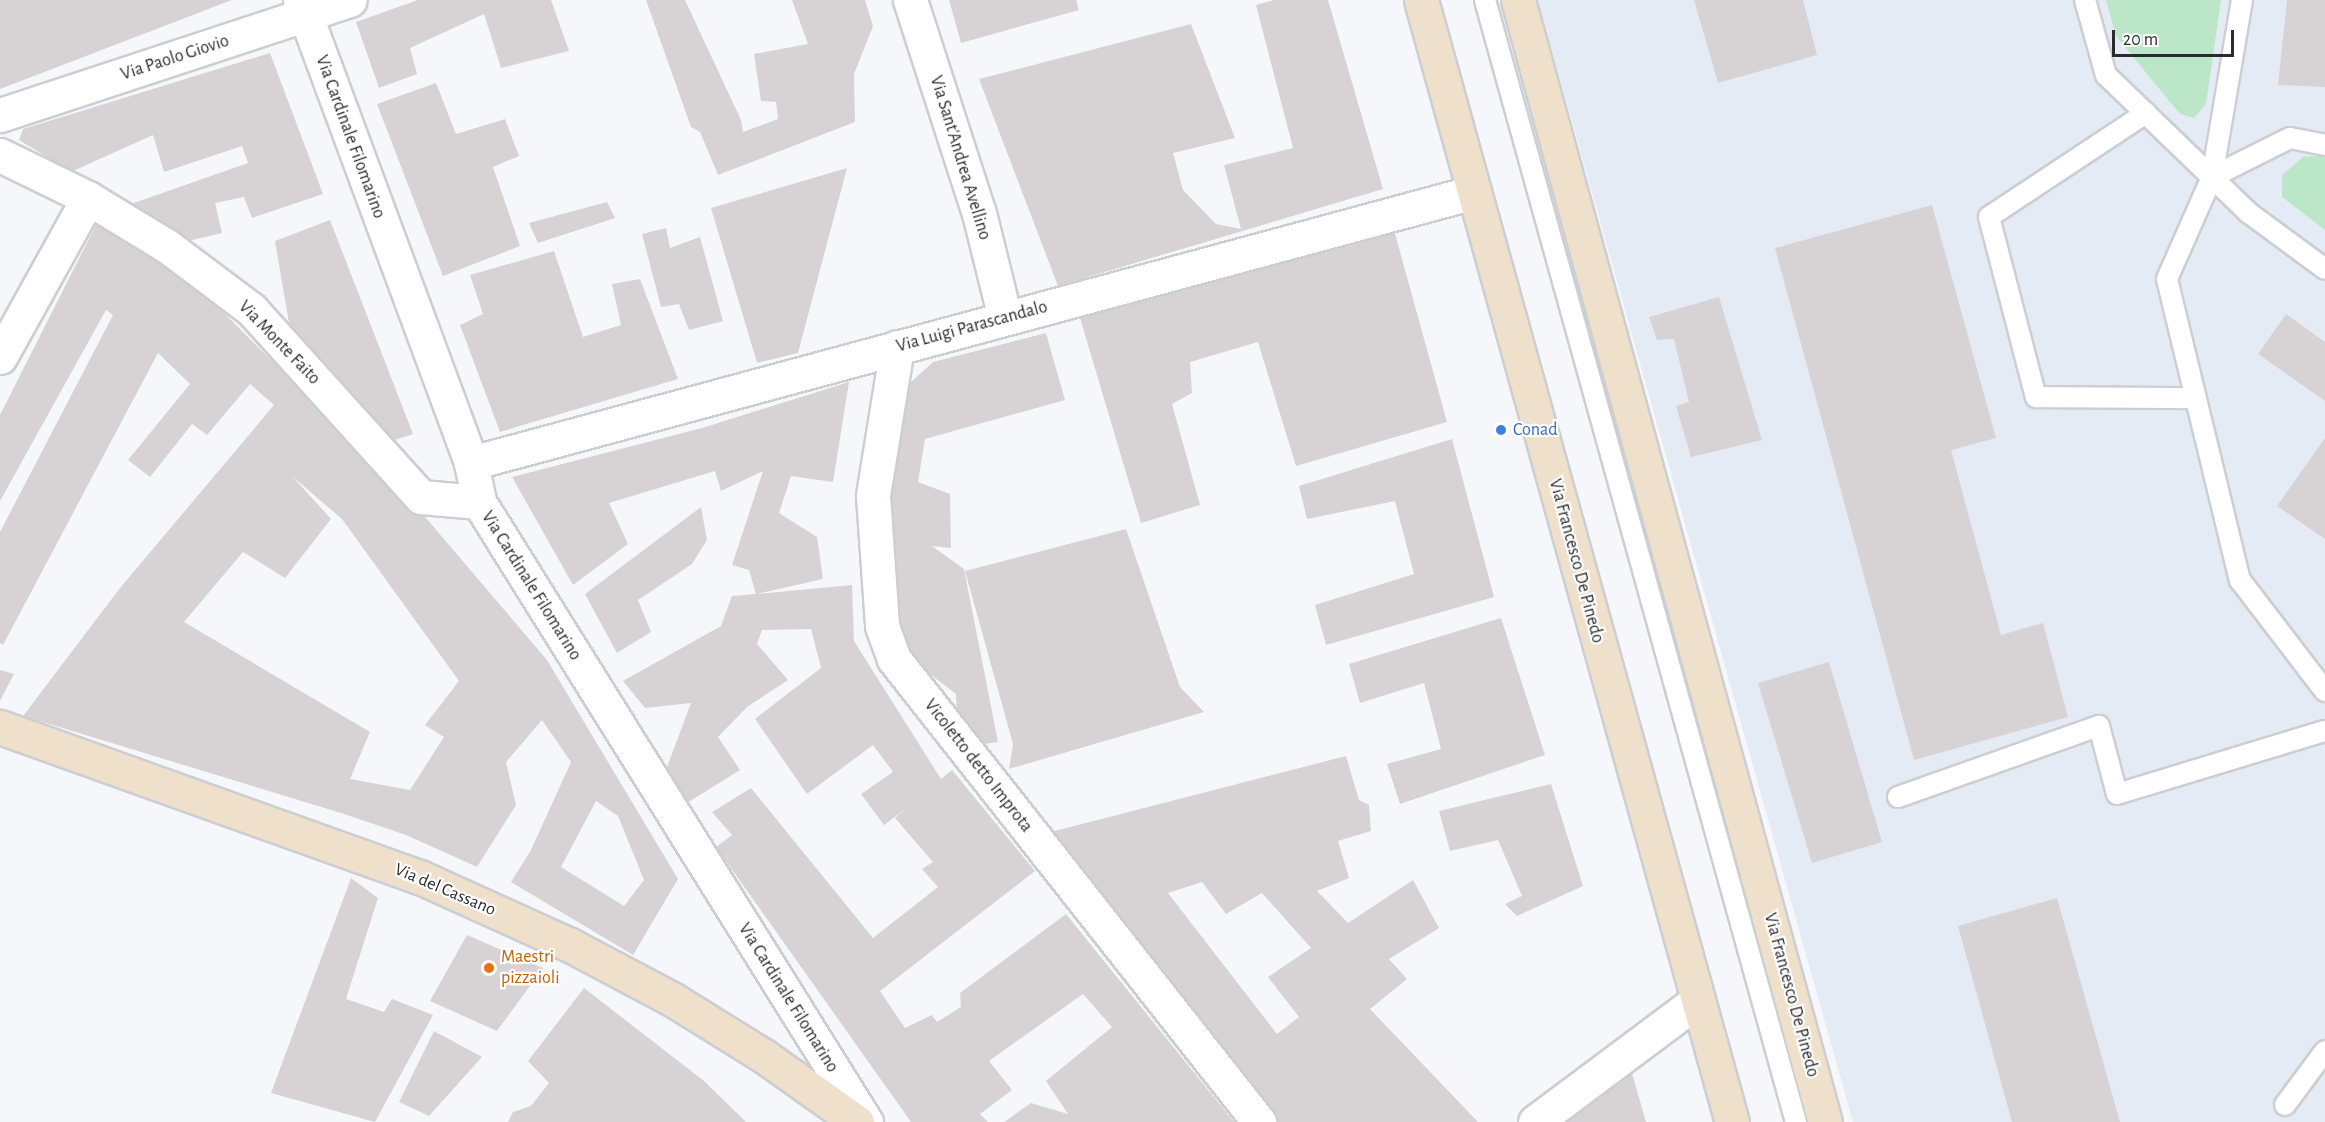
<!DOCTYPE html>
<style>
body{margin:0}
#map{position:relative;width:2325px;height:1122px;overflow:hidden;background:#f5f7fa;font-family:"Alegreya Sans",sans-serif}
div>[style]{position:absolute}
.built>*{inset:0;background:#e5ebf5}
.green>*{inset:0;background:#bce6c8}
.building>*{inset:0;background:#d7d3d5}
.roads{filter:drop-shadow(2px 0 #ccced1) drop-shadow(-2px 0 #ccced1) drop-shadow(0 2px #ccced1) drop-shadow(0 -2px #ccced1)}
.lane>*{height:20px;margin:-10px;padding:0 10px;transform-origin:10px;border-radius:10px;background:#fff}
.street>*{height:33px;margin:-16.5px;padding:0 16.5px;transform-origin:16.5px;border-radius:16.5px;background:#fff}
.secondary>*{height:33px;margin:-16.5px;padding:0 16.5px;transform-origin:16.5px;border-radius:16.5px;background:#eee0cb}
.dots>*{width:16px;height:16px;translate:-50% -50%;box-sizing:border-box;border:3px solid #fff;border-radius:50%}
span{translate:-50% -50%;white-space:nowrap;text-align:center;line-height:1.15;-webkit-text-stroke:4.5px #fff;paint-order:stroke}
.street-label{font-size:18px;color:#2a2b2c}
.shop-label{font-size:18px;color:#366cbe}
.left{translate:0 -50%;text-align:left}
.food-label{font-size:18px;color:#c56008}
.scale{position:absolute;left:2112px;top:30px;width:122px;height:27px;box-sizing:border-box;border:3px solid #2a2b2c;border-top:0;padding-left:8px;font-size:18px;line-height:21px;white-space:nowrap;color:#2a2b2c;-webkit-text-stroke:4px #fff;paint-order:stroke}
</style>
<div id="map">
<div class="built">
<div style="clip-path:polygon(1538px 0,2325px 0,2325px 1122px,1853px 1122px)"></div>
</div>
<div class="green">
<div style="clip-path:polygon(2106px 0,2221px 0,2206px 104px,2194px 118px,2180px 114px,2116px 36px)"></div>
<div style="clip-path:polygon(2325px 155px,2325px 230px,2282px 197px,2282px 175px,2303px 157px)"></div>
</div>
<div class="building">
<div style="clip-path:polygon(0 0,232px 0,0 89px)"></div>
<div style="clip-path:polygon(418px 0,551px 0,569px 51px,501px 68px,484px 14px,410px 48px,417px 74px,379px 88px,356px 22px)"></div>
<div style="clip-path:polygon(646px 0,685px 0,741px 120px,743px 132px,778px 119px,776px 102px,761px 101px,754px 54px,808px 44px,792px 0,865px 0,873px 26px,854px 74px,855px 122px,718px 175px,700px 132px,691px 127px)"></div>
<div style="clip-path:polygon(949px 0,1076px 0,1079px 10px,961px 43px)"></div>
<div style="clip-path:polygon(1274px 0,1328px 0,1383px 189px,1058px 286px,979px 79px,1191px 24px,1235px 138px,1173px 153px,1183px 190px,1216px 224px,1241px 229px,1224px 165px,1293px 148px,1256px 5px)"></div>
<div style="clip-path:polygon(1694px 0,1803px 0,1817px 55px,1718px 83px)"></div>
<div style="clip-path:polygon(2287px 0,2325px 0,2325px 87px,2278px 85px)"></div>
<div style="clip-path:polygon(270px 53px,323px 194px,252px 218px,244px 197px,215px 203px,222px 233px,184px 242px,131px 204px,248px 163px,242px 146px,164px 172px,153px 135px,71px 172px,19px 140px,23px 129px)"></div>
<div style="clip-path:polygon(436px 83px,456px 134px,505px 119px,519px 156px,493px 167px,520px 246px,443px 276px,377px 104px)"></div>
<div style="clip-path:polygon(847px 168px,798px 353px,757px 363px,711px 208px)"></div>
<div style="clip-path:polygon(607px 202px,615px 218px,538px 243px,529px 223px)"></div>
<div style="clip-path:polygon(1932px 205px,1996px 438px,1951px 450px,2001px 635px,2043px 623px,2068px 717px,1914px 760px,1775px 248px)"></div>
<div style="clip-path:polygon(evenodd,100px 217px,193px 282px,295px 384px,340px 417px,547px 660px,678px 879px,633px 955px,511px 882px,531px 850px,571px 762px,542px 720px,506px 762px,516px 805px,477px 867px,406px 835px,341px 813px,23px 716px,120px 588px,274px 405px,250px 384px,207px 435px,192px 424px,150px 477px,128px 460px,190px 384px,158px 353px,3px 645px,0 643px,0 532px,113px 315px,106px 310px,0 501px,0 415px,100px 217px,293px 477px,342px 519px,459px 681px,425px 725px,444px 737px,410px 790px,350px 779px,370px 732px,184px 622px,243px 552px,285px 578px,331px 519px,293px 477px,100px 217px,596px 801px,618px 816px,644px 880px,624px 906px,561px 867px,596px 801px)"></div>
<div style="clip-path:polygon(330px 220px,413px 434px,395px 440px,291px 335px,275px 241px)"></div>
<div style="clip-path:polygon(666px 228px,670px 248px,700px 237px,723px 321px,689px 330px,679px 304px,661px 307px,642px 234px)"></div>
<div style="clip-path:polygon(1394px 230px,1447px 422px,1296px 466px,1258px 342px,1190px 362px,1192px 393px,1172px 404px,1200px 505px,1141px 523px,1080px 318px,1165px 290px)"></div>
<div style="clip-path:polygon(554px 251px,583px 337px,621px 325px,612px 284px,640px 279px,678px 379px,500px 432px,460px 325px,483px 314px,470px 275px)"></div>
<div style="clip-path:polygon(1719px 297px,1762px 440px,1691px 457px,1676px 406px,1689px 402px,1674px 339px,1657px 340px,1649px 317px)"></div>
<div style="clip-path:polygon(2286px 314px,2325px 342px,2325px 401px,2258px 354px)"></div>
<div style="clip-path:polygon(1046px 333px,1065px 400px,925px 439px,918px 482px,950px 494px,951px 548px,932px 546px,964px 569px,998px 742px,972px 746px,957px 722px,956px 694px,918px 665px,902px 632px,886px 472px,897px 418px,909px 384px,933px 362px)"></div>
<div style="clip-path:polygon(849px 382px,833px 482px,791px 476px,779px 513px,817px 537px,823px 579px,756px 594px,852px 585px,854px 641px,941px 779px,952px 770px,1035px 871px,880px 991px,905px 1028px,932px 1015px,937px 1022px,961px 1007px,960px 993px,1066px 914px,1234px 1122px,1004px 1122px,1031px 1103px,1068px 1114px,1046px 1081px,1112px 1027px,1083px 994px,989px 1061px,1012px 1090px,980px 1114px,988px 1122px,911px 1122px,716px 847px,732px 835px,712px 812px,751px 788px,873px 938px,938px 887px,922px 869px,933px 862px,895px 818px,908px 807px,884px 825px,861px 794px,893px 772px,873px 745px,807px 794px,755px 719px,821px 668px,811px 629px,762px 630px,757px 644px,788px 680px,747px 707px,718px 737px,740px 770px,687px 803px,667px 767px,691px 703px,645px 708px,623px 681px,721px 626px,732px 596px,756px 594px,749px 570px,732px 565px,763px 471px,721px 491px,715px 471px,609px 503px,628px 544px,573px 585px,512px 477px,702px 428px)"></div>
<div style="clip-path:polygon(2325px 438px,2325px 539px,2277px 506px)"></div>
<div style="clip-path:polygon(1452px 439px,1494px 597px,1326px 645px,1315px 605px,1414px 574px,1395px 501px,1307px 519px,1299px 486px)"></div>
<div style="clip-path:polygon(701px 507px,707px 540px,692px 564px,638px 600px,651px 632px,617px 653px,585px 594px)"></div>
<div style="clip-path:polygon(1126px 529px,1180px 687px,1204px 712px,1009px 769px,1013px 744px,965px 571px)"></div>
<div style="clip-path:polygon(1501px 618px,1545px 755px,1400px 804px,1387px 764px,1441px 749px,1424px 683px,1360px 703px,1349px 664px)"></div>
<div style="clip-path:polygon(1829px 662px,1882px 842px,1812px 863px,1758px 683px)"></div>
<div style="clip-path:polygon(0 670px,14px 674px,0 701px)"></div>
<div style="clip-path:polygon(evenodd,1346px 756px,1359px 800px,1369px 805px,1371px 831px,1338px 841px,1349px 878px,1317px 891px,1348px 923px,1413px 880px,1439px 928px,1389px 959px,1407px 979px,1370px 1009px,1478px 1122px,1277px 1122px,1051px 832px,1346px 756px,1202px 882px,1226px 914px,1262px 893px,1311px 948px,1268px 977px,1299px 1017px,1277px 1034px,1168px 893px,1202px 882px)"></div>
<div style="clip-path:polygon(1551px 784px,1583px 886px,1517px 916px,1505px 904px,1522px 896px,1498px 840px,1450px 851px,1439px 811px)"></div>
<div style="clip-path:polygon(351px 878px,378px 898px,346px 999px,384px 1012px,392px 999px,433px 1015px,375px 1122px,271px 1093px)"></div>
<div style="clip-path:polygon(2057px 898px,2120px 1122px,2012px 1122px,1958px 926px)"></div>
<div style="clip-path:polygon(467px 935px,543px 968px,497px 1031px,430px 1001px)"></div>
<div style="clip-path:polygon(584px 988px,704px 1081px,746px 1122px,508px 1122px,513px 1112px,531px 1106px,549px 1083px,528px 1061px)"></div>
<div style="clip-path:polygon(434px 1031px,482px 1057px,429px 1116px,399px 1102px)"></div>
<div style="clip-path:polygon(1629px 1063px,1646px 1122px,1550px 1122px)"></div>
</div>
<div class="roads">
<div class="lane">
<div style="left:1485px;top:0;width:1164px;rotate:74.51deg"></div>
<div style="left:2085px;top:0;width:78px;rotate:74.4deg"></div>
<div style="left:2106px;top:75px;width:199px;rotate:44deg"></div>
<div style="left:2249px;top:213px;width:94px;rotate:36.4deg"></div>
<div style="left:2242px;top:0;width:180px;rotate:99.6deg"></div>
<div style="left:2212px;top:177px;width:111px;rotate:113.8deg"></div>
<div style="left:2167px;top:279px;width:310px;rotate:76.4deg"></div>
<div style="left:2240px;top:580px;width:140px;rotate:52.6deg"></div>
<div style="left:2146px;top:113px;width:188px;rotate:146.5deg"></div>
<div style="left:1989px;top:217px;width:186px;rotate:75.4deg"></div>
<div style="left:2036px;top:397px;width:160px;rotate:0.4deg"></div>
<div style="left:2212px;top:177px;width:87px;rotate:-26.6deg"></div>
<div style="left:2290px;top:138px;width:36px;rotate:11deg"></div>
<div style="left:1898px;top:797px;width:213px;rotate:-19.5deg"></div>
<div style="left:2099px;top:726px;width:70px;rotate:75.2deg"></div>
<div style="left:2117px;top:794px;width:217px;rotate:-16.9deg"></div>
<div style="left:2285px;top:1105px;width:67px;rotate:-53.5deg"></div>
</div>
<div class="street">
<div style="left:300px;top:0;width:494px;rotate:69.7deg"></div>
<div style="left:471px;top:463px;width:40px;rotate:78deg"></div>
<div style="left:479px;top:502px;width:731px;rotate:58.03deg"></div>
<div style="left:910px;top:0;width:224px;rotate:72.1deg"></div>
<div style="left:979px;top:213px;width:108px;rotate:76.1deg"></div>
<div style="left:0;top:115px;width:368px;rotate:-18.2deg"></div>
<div style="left:0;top:155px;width:98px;rotate:26deg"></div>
<div style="left:88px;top:198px;width:92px;rotate:31.3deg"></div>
<div style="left:167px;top:246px;width:105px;rotate:36.9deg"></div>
<div style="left:251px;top:309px;width:253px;rotate:47.9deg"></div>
<div style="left:421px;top:497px;width:58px;rotate:4.9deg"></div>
<div style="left:897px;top:347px;width:151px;rotate:99.2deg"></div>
<div style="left:873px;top:496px;width:130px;rotate:86deg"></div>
<div style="left:882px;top:626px;width:35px;rotate:70deg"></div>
<div style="left:894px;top:659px;width:590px;rotate:51.75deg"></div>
<div style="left:0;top:357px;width:182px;rotate:-61deg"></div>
<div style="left:471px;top:463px;width:1039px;rotate:-15.12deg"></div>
<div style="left:1535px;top:1122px;width:202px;rotate:-36.8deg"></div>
</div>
<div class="secondary">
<div style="left:1421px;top:0;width:1164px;rotate:74.51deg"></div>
<div style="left:1518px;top:0;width:1163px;rotate:74.7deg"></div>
<div style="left:0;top:727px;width:446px;rotate:19.7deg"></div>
<div style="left:420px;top:877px;width:165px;rotate:24.4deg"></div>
<div style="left:570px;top:945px;width:115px;rotate:27.9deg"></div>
<div style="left:672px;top:999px;width:108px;rotate:31.8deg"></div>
<div style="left:764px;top:1056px;width:114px;rotate:35.4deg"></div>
</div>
</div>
<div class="dots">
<div style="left:1501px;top:430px;background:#3f7fe0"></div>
<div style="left:489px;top:968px;background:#e8710a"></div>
</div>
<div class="street-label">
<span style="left:175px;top:58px;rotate:-18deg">Via Paolo Giovio</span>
<span style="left:350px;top:137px;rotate:70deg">Via Cardinale Filomarino</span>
<span style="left:960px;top:158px;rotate:73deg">Via Sant'Andrea Avellino</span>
<span style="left:972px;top:327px;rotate:-15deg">Via Luigi Parascandalo</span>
<span style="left:279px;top:343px;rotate:46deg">Via Monte Faito</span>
<span style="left:1576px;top:561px;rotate:75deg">Via Francesco De Pinedo</span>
<span style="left:531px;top:586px;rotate:58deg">Via Cardinale Filomarino</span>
<span style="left:978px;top:766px;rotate:52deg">Vicoletto detto Improta</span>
<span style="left:445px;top:890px;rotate:23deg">Via del Cassano</span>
<span style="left:1791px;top:995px;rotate:75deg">Via Francesco De Pinedo</span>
<span style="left:788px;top:998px;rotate:58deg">Via Cardinale Filomarino</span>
</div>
<div class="shop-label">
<span class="left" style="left:1513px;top:430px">Conad</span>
</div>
<div class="food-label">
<span class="left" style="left:501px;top:968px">Maestri<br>pizzaioli</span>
</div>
<div class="scale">20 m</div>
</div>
